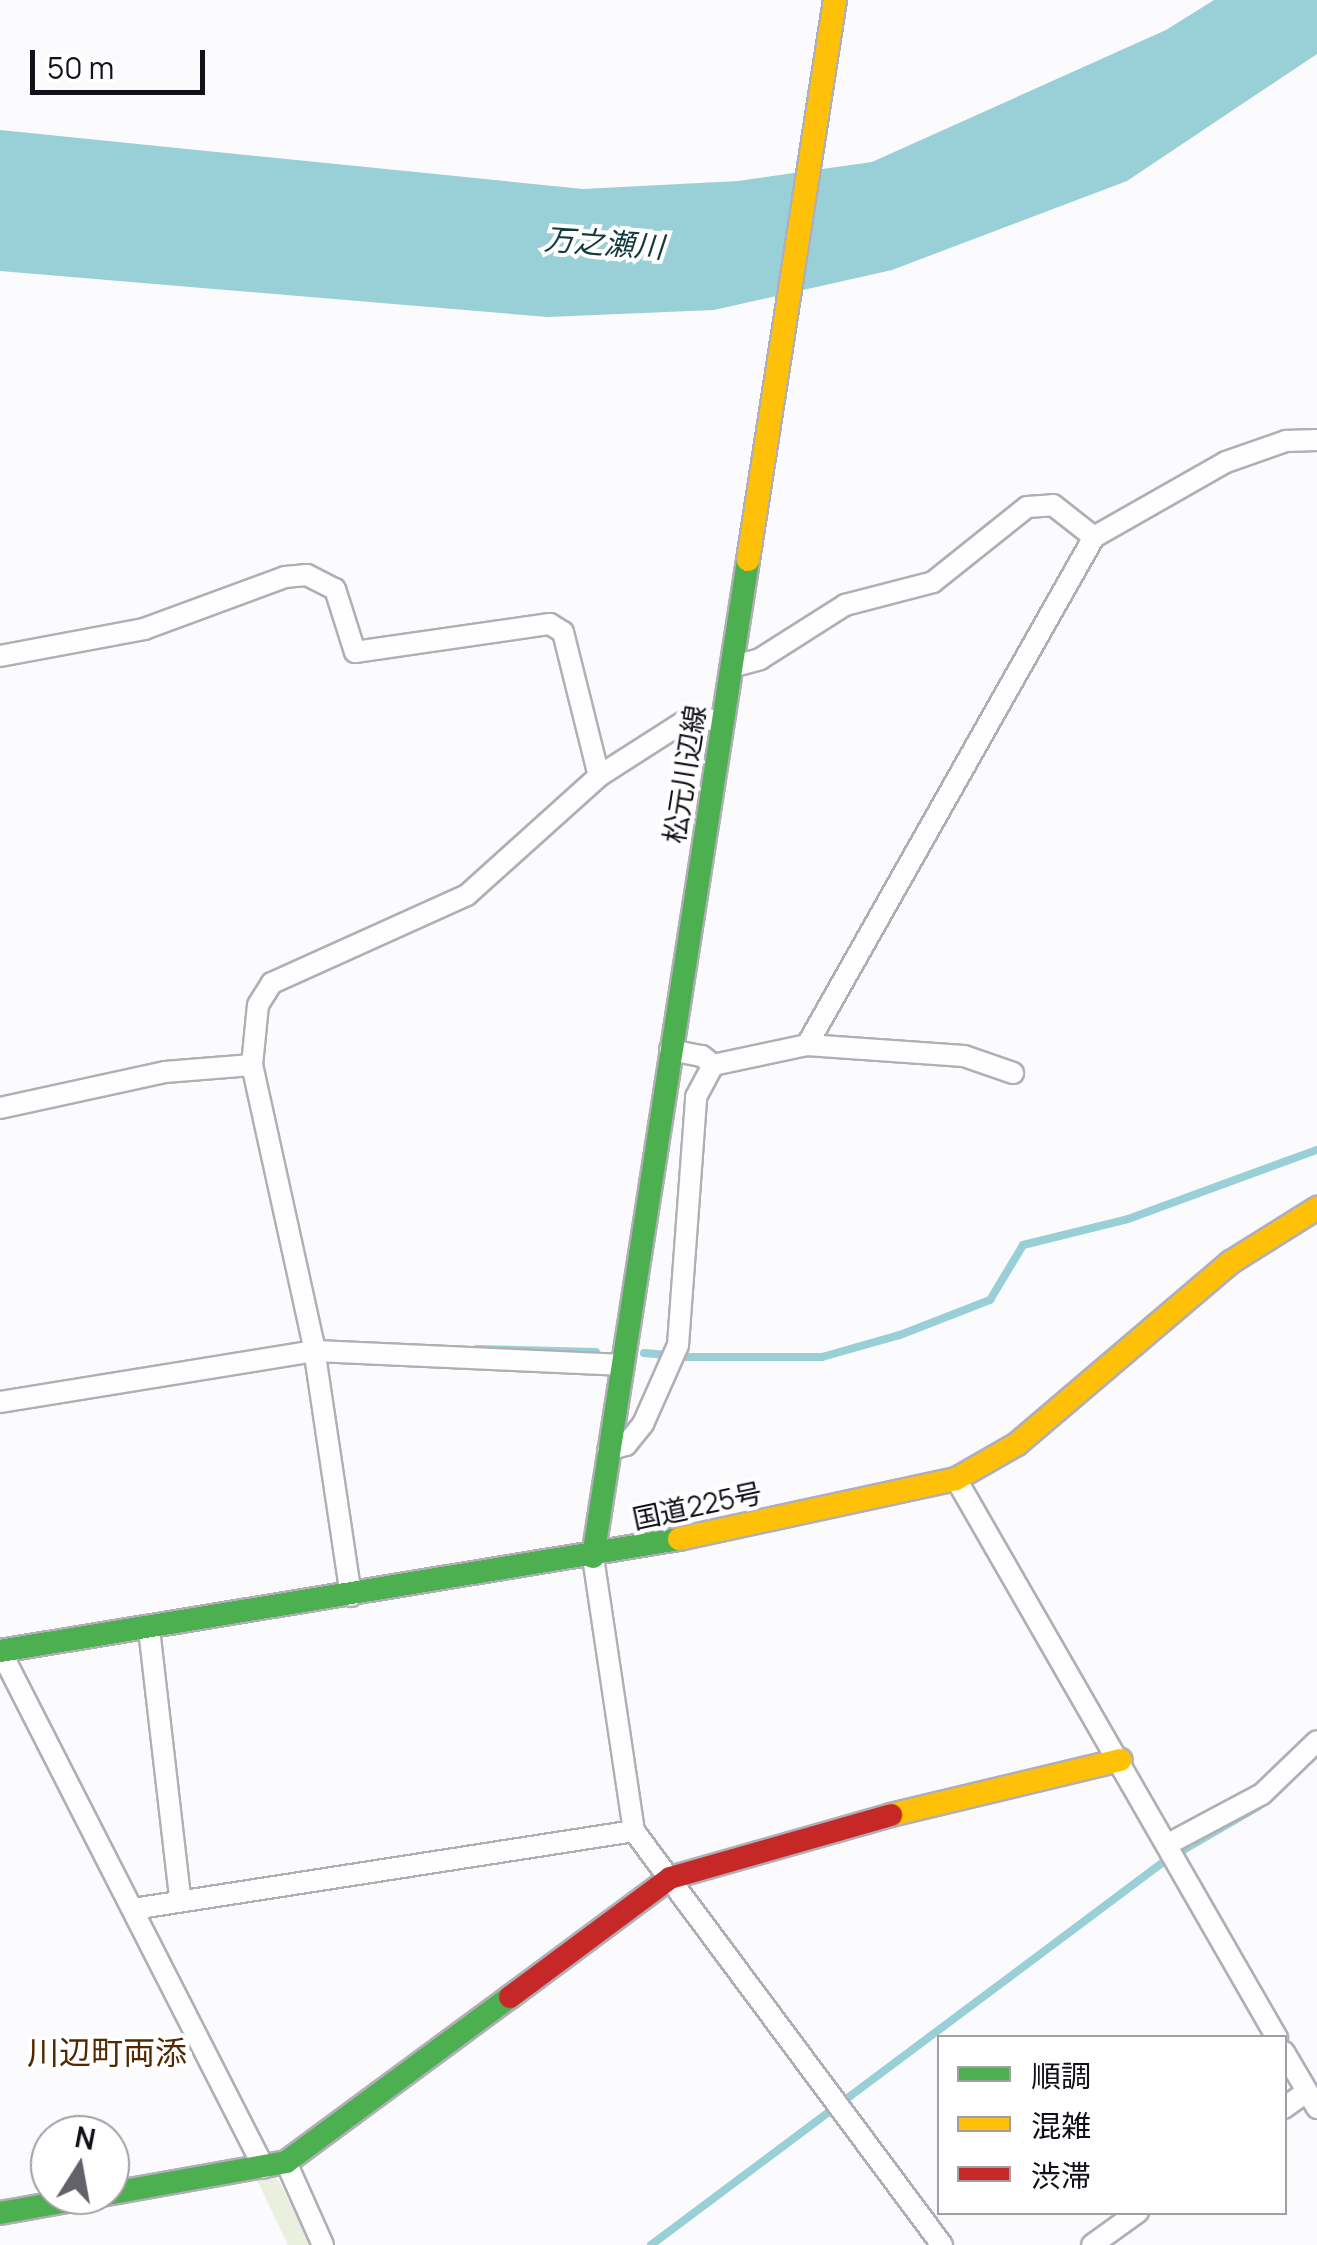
<!DOCTYPE html>
<meta charset="utf-8">
<style>
body{margin:0}
#map{position:relative;width:1317px;height:2245px;overflow:hidden;background:#fbfafd;font-family:Manrope,"Noto Sans JP",sans-serif}
div>[style]{position:absolute}
.green>*{inset:0;background:#eaf0dd}
.water>*{inset:0;background:#99cfd6}
.stream>*{height:8px;margin:-4px;padding:0 4px;transform-origin:4px;border-radius:4px;background:#99cfd6}
.roads{filter:drop-shadow(2px 0 #b1afb6) drop-shadow(-2px 0 #b1afb6) drop-shadow(0 2px #b1afb6) drop-shadow(0 -2px #b1afb6)}
.street>*{height:20px;margin:-10px;padding:0 10px;transform-origin:10px;border-radius:10px;background:#fefeff}
.fast>*{height:22px;margin:-11px;padding:0 11px;transform-origin:11px;border-radius:11px;background:#4caf50}
.slow>*{height:22px;margin:-11px;padding:0 11px;transform-origin:11px;border-radius:11px;background:#ffc107}
.jam>*{height:22px;margin:-11px;padding:0 11px;transform-origin:11px;border-radius:11px;background:#c62828}
span{translate:-50% -50%;white-space:nowrap;text-align:center;line-height:1.15;-webkit-text-stroke:8px #fff;paint-order:stroke}
.street-label{font-size:28px;color:#121018}
.water-label{font-size:30px;color:#133a3e;font-style:italic}
.quarter-label{font-size:32px;color:#522900}
.legend{position:absolute;left:937px;top:2035px;width:350px;height:180px;box-sizing:border-box;background:#fff;border:2px solid #a09fa3;margin:0;padding:12px 18px;list-style:none;font-size:30px;color:#121018}
.legend li{display:flex;align-items:center;gap:20px;height:50px}
.legend b{width:50px;border:2px solid #a09fa3}
.north{position:absolute;left:30px;top:2115px;width:100px;height:100px;box-sizing:border-box;background:#fff;border:2px solid #a09fa3;border-radius:50%;rotate:11deg;font-size:28px;font-weight:700;line-height:40px;text-align:center;color:#121018}
.north::after{content:'';display:block;margin:auto;width:35px;height:45px;background:#646268;clip-path:polygon(50% 0,100% 100%,50% 72%,0 100%)}
.scale{position:absolute;left:30px;top:50px;width:175px;height:45px;box-sizing:border-box;border:5px solid #121018;border-top:0;padding-left:12px;font-size:30px;line-height:35px;white-space:nowrap;color:#121018;-webkit-text-stroke:8px #fff;paint-order:stroke}
</style>
<div id="map">
<div class="green">
<div style="clip-path:polygon(274px 2176px,279px 2181px,311px 2245px,288px 2245px,257px 2180px)"></div>
</div>
<div class="water">
<div style="clip-path:polygon(1214px 0,1317px 0,1317px 54px,1127px 181px,892px 270px,714px 310px,548px 317px,0 271px,0 130px,583px 189px,738px 181px,872px 162px,1166px 30px)"></div>
</div>
<div class="stream">
<div style="left:476px;top:1349px;width:120px;rotate:1.4deg"></div>
<div style="left:644px;top:1353px;width:24px;rotate:5deg"></div>
<div style="left:685px;top:1357px;width:137px"></div>
<div style="left:822px;top:1357px;width:81px;rotate:-15.8deg"></div>
<div style="left:900px;top:1335px;width:97px;rotate:-21.3deg"></div>
<div style="left:990px;top:1300px;width:64px;rotate:-59deg"></div>
<div style="left:1023px;top:1245px;width:108px;rotate:-13.9deg"></div>
<div style="left:1128px;top:1219px;width:201px;rotate:-20.1deg"></div>
<div style="left:651px;top:2245px;width:643px;rotate:-36.78deg"></div>
<div style="left:1166px;top:1860px;width:108px;rotate:-30.1deg"></div>
</div>
<div class="roads">
<div class="street">
<div style="left:0;top:656px;width:147px;rotate:-10.6deg"></div>
<div style="left:144px;top:629px;width:150px;rotate:-20.2deg"></div>
<div style="left:285px;top:577px;width:22px;rotate:-5deg"></div>
<div style="left:307px;top:575px;width:31px;rotate:27deg"></div>
<div style="left:335px;top:589px;width:66px;rotate:72.4deg"></div>
<div style="left:355px;top:652px;width:197px;rotate:-8.2deg"></div>
<div style="left:550px;top:624px;width:15px;rotate:32deg"></div>
<div style="left:563px;top:632px;width:148px;rotate:76deg"></div>
<div style="left:731px;top:667px;width:30px;rotate:-15deg"></div>
<div style="left:760px;top:659px;width:101px;rotate:-32.4deg"></div>
<div style="left:845px;top:605px;width:91px;rotate:-14.6deg"></div>
<div style="left:933px;top:582px;width:120px;rotate:-38.6deg"></div>
<div style="left:1027px;top:507px;width:26px;rotate:-4deg"></div>
<div style="left:1053px;top:505px;width:52px;rotate:38deg"></div>
<div style="left:807px;top:1045px;width:157px;rotate:4deg"></div>
<div style="left:964px;top:1056px;width:52px;rotate:19.1deg"></div>
<div style="left:670px;top:1050px;width:33px;rotate:11deg"></div>
<div style="left:702px;top:1056px;width:14px;rotate:39deg"></div>
<div style="left:713px;top:1065px;width:96px;rotate:-12deg"></div>
<div style="left:807px;top:1045px;width:583px;rotate:-60.54deg"></div>
<div style="left:1094px;top:537px;width:152px;rotate:-29.6deg"></div>
<div style="left:1226px;top:462px;width:64px;rotate:-19.3deg"></div>
<div style="left:1286px;top:441px;width:31px;rotate:-2deg"></div>
<div style="left:0;top:1108px;width:169px;rotate:-12.3deg"></div>
<div style="left:165px;top:1072px;width:87px;rotate:-4.6deg"></div>
<div style="left:0;top:1402px;width:319px;rotate:-9.2deg"></div>
<div style="left:315px;top:1351px;width:305px;rotate:2.6deg"></div>
<div style="left:608px;top:1450px;width:19px;rotate:-16deg"></div>
<div style="left:626px;top:1445px;width:27px;rotate:-51deg"></div>
<div style="left:643px;top:1424px;width:86px;rotate:-66.1deg"></div>
<div style="left:678px;top:1345px;width:249px;rotate:-85.8deg"></div>
<div style="left:696px;top:1097px;width:36px;rotate:-62deg"></div>
<div style="left:956px;top:1479px;width:645px;rotate:60.13deg"></div>
<div style="left:593px;top:1557px;width:277px;rotate:81.5deg"></div>
<div style="left:634px;top:1831px;width:516px;rotate:53.35deg"></div>
<div style="left:351px;top:1596px;width:257px;rotate:-98.5deg"></div>
<div style="left:313px;top:1342px;width:284px;rotate:-102.4deg"></div>
<div style="left:252px;top:1065px;width:60px;rotate:-84.3deg"></div>
<div style="left:258px;top:1005px;width:26px;rotate:-58deg"></div>
<div style="left:272px;top:983px;width:214px;rotate:-24.3deg"></div>
<div style="left:467px;top:895px;width:178px;rotate:-42deg"></div>
<div style="left:599px;top:776px;width:106px;rotate:-32.6deg"></div>
<div style="left:688px;top:719px;width:35px;rotate:2deg"></div>
<div style="left:149px;top:1629px;width:271px;rotate:83.4deg"></div>
<div style="left:0;top:1650px;width:581px;rotate:62.99deg"></div>
<div style="left:1170px;top:1843px;width:104px;rotate:-28deg"></div>
<div style="left:1262px;top:1794px;width:76px;rotate:-43.9deg"></div>
<div style="left:133px;top:1909px;width:507px;rotate:-8.85deg"></div>
<div style="left:1284px;top:2052px;width:65px;rotate:59.5deg"></div>
<div style="left:1284px;top:2108px;width:27px;rotate:-36deg"></div>
<div style="left:286px;top:2162px;width:91px;rotate:66deg"></div>
<div style="left:1092px;top:2245px;width:57px;rotate:-35.7deg"></div>
</div>
<div class="fast">
<div style="left:593px;top:1557px;width:1009px;rotate:-81.16deg"></div>
<div style="left:0;top:1651px;width:688px;rotate:-9.37deg"></div>
<div style="left:0;top:2213px;width:291px;rotate:-10.1deg"></div>
<div style="left:286px;top:2162px;width:278px;rotate:-36.4deg"></div>
</div>
<div class="slow">
<div style="left:748px;top:560px;width:567px;rotate:-81.17deg"></div>
<div style="left:679px;top:1539px;width:283px;rotate:-12.2deg"></div>
<div style="left:956px;top:1479px;width:70px;rotate:-29.8deg"></div>
<div style="left:1017px;top:1444px;width:281px;rotate:-40.4deg"></div>
<div style="left:1231px;top:1262px;width:102px;rotate:-32.1deg"></div>
<div style="left:891px;top:1815px;width:236px;rotate:-13.5deg"></div>
</div>
<div class="jam">
<div style="left:510px;top:1997px;width:199px;rotate:-36.6deg"></div>
<div style="left:670px;top:1878px;width:230px;rotate:-15.9deg"></div>
</div>
</div>
<div class="street-label">
<span style="left:684px;top:774px;rotate:-81deg">松元川辺線</span>
<span style="left:697px;top:1505px;rotate:-12deg">国道225号</span>
</div>
<div class="water-label">
<span style="left:604px;top:243px;rotate:4deg">万之瀬川</span>
</div>
<div class="quarter-label">
<span style="left:107px;top:2052px">川辺町両添</span>
</div>
<ul class="legend">
<li><b style="height:12px;background:#4caf50"></b>順調</li>
<li><b style="height:12px;background:#ffc107"></b>混雑</li>
<li><b style="height:12px;background:#c62828"></b>渋滞</li>
</ul>
<div class="north">N</div>
<div class="scale">50 m</div>
</div>
